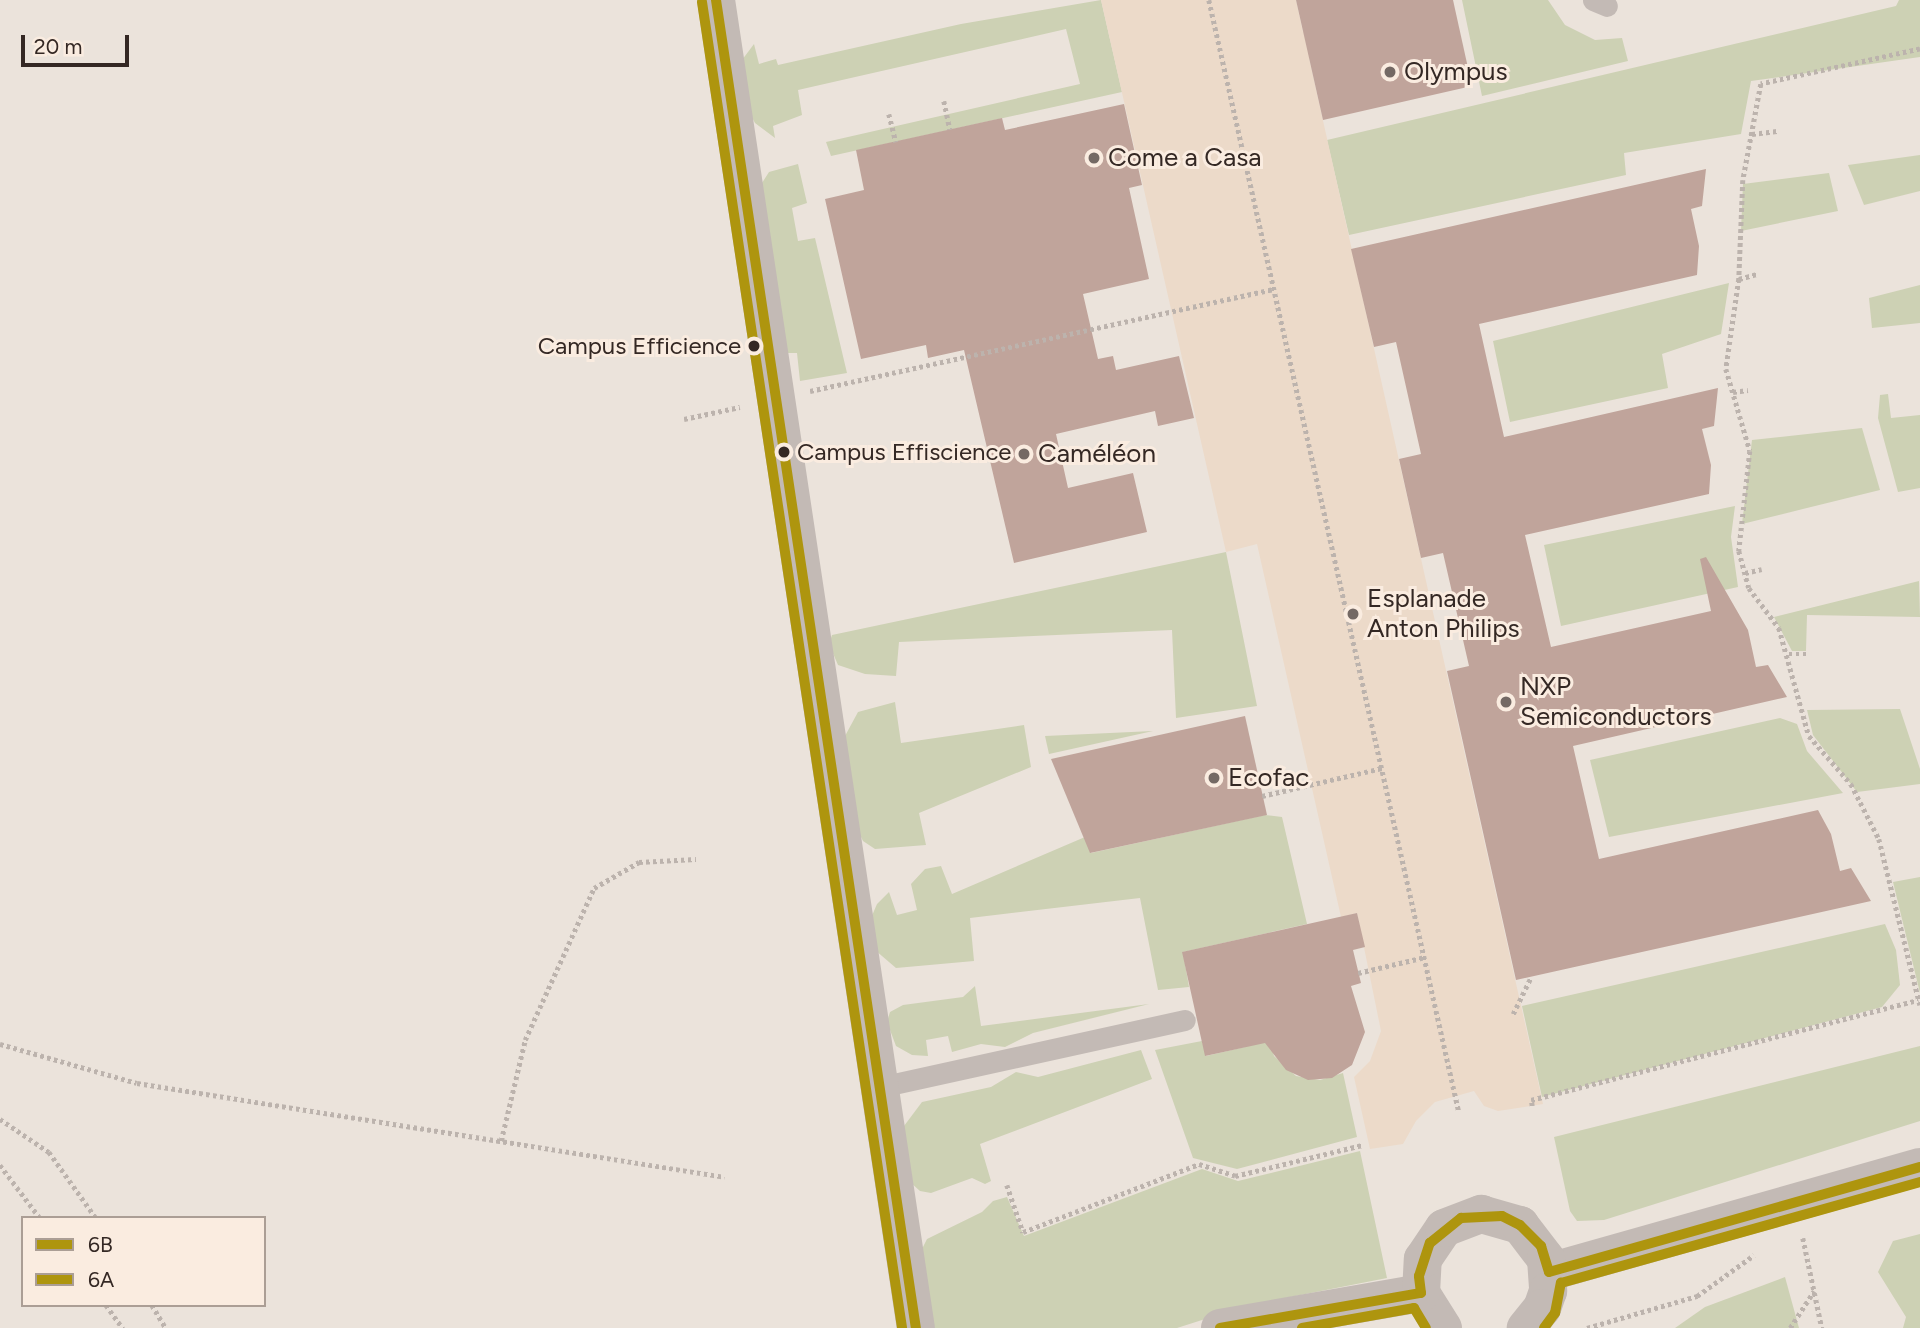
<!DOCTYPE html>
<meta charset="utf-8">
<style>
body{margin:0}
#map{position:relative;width:1920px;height:1328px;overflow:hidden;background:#ebe3db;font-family:Figtree,sans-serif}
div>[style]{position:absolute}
.green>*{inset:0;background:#cdd1b4}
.plaza>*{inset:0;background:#ecdac9}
.building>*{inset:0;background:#c0a49b}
.path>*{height:4.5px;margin-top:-2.25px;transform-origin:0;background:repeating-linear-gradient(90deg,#bcb3ad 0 3.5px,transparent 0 7px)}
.service>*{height:21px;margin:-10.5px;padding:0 10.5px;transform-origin:10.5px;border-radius:10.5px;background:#c3bab5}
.tertiary>*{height:38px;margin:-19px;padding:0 19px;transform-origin:19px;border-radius:19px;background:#c3bab5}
.bus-1>*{height:10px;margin:-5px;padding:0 5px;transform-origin:5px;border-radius:5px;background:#ae950e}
.bus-2>*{height:10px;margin:-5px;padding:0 5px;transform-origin:5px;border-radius:5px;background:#ae950e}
.dots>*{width:19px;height:19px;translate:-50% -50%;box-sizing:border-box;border:4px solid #faece0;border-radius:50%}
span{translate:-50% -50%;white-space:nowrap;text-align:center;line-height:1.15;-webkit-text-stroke:6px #faece0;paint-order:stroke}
.bus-label{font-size:24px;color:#342824}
.right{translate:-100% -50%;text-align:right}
.left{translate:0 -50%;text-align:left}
.poi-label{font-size:26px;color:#342824}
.legend{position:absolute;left:21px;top:1216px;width:245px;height:91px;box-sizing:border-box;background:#faece0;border:2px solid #ab9e95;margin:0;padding:9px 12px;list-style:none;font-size:21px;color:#342824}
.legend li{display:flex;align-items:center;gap:14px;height:35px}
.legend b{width:35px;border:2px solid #ab9e95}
.scale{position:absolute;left:21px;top:35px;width:108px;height:32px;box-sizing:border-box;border:4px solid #342824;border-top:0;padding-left:9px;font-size:21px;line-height:24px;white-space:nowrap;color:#342824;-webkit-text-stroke:5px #faece0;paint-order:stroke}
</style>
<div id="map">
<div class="green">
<div style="clip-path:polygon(1101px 0,1122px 92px,831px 156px,826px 142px,1080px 84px,1066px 29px,798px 90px,802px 115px,773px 126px,775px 138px,755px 123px,746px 106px,742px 60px,754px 44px,759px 64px,776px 59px,778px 65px,961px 24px)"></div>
<div style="clip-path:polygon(1462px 0,1548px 0,1565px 25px,1595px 40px,1622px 38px,1628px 61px,1482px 96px)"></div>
<div style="clip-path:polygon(1899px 0,1920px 0,1920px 57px,1751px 81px,1741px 134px,1624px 153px,1626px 175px,1349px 235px,1327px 140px,1896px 6px)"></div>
<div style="clip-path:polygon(1920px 155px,1920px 191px,1864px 205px,1848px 165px)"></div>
<div style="clip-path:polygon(798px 164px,807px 203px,792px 208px,798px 241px,815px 238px,847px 373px,800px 381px,797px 353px,784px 353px,760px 186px,769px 172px)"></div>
<div style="clip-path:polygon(1829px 173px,1838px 211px,1741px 231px,1743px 184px)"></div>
<div style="clip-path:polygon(1729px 283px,1721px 334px,1662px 354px,1668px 388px,1510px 422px,1493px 341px)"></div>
<div style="clip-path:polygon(1920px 285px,1920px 323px,1872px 328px,1869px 298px)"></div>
<div style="clip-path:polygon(1888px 394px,1891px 418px,1920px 415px,1920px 488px,1898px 492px,1878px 418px,1880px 395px)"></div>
<div style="clip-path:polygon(1862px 428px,1880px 490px,1742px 524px,1752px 440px)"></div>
<div style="clip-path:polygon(1735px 506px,1731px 537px,1738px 587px,1561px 626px,1544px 545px)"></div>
<div style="clip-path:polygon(1226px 552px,1257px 706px,1176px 718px,1172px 630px,899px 642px,896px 676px,865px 674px,838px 665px,829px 644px,832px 635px)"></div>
<div style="clip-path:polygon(1919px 581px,1920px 617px,1807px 615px,1806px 651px,1792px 651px,1774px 617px)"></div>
<div style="clip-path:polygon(895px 702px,901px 743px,1024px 725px,1031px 767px,919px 813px,926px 845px,875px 849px,863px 841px,855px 825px,845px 736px,858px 712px)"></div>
<div style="clip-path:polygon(1900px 709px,1920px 769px,1920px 784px,1857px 792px,1813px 735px,1807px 710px)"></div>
<div style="clip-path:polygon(1780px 718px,1797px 724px,1807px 751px,1843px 793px,1609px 837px,1590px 760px)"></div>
<div style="clip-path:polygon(1153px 731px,1049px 754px,1045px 736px)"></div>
<div style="clip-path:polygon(1265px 815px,1282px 817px,1307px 924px,1183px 952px,1189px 987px,1158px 990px,1140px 898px,970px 918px,974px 961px,896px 968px,875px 950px,871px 918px,877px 904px,889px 892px,897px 915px,917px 910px,911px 884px,925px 869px,941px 866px,952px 894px,1085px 837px,1091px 853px)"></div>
<div style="clip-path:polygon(1920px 877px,1920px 993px,1893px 882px)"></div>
<div style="clip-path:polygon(1885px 924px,1896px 950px,1900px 985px,1882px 1007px,1542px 1097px,1522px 1006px)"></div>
<div style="clip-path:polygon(975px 986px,981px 1026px,1149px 1004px,1033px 1033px,1005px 1047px,981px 1044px,952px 1052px,948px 1036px,926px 1040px,928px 1056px,912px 1055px,896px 1046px,887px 1022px,890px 1012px,903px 1005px,963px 997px)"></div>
<div style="clip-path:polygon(1268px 1033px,1274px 1056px,1296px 1076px,1320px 1080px,1343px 1073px,1357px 1137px,1237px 1169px,1193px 1158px,1155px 1050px,1202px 1041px,1206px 1056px,1245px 1047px)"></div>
<div style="clip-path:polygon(1920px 1046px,1920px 1121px,1604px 1220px,1577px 1221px,1570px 1211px,1554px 1137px)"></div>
<div style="clip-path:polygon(1141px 1050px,1152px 1079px,980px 1144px,991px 1181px,985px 1184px,972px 1178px,931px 1193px,920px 1191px,910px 1182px,904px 1126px,922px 1102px,991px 1087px,1016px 1072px,1038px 1077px)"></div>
<div style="clip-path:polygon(1360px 1151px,1387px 1278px,1249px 1305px,1177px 1328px,929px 1328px,921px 1251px,927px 1239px,982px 1212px,993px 1201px,1007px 1197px,1024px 1236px,1202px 1169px,1238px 1181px)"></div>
<div style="clip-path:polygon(1920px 1234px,1920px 1328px,1903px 1328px,1906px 1317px,1878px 1272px,1893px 1241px)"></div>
<div style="clip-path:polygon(1785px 1277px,1799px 1328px,1675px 1328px,1705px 1307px)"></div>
</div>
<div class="plaza">
<div style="clip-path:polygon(1101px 0,1296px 0,1303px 32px,1321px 28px,1309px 58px,1543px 1104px,1498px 1111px,1484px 1106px,1474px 1091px,1435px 1102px,1416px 1121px,1403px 1144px,1370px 1149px,1354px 1077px,1370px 1061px,1381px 1031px,1357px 913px,1341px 917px,1257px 544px,1226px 552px)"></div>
</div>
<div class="building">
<div style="clip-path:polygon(1296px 0,1453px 0,1472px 86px,1323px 120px)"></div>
<div style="clip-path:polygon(1124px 104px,1142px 185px,1129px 188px,1149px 279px,1083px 294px,1098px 359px,1113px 356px,1116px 370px,1179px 356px,1194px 418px,1158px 426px,1155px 411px,1056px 434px,1068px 488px,1133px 473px,1147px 532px,1014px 563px,964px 350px,928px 358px,926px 345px,861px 359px,825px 199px,864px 190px,856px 150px,1002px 118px,1005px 130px)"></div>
<div style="clip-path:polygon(1706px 169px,1702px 206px,1691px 209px,1699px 246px,1697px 275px,1479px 324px,1504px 437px,1718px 388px,1714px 426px,1702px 429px,1711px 465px,1709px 494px,1525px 535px,1551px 647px,1711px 611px,1700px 559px,1706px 557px,1748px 630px,1756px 667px,1768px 665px,1787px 697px,1573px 746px,1599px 859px,1818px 810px,1831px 834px,1840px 871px,1851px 868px,1871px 901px,1516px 980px,1447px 671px,1469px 666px,1443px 553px,1421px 558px,1399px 459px,1421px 454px,1396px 342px,1374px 347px,1351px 249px)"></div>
<div style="clip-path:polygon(1245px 716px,1267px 815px,1090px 853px,1051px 759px)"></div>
<div style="clip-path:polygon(1357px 913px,1365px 947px,1353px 950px,1361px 983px,1351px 986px,1365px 1032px,1352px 1065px,1332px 1078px,1308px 1080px,1286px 1070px,1265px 1043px,1205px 1056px,1182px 952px)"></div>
</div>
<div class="path">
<div style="left:1209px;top:0;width:1140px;rotate:77.33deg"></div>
<div style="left:1920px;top:49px;width:163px;rotate:167.6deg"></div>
<div style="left:1761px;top:84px;width:98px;rotate:100.6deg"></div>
<div style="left:1743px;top:180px;width:99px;rotate:92.3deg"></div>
<div style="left:1739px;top:279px;width:91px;rotate:98.2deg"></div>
<div style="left:1726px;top:369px;width:85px;rotate:73.7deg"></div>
<div style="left:1750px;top:451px;width:101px;rotate:96.3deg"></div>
<div style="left:1739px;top:551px;width:38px;rotate:75deg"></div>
<div style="left:1749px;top:588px;width:50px;rotate:53.1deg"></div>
<div style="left:1779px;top:628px;width:112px;rotate:74.5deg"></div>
<div style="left:1809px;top:736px;width:64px;rotate:48.8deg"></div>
<div style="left:1851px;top:784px;width:62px;rotate:63deg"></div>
<div style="left:1879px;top:839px;width:171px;rotate:76.1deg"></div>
<div style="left:944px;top:101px;width:29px;rotate:78deg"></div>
<div style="left:889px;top:114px;width:29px;rotate:76deg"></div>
<div style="left:1752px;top:134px;width:25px;rotate:-7deg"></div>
<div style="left:1739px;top:279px;width:18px;rotate:-16deg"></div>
<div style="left:810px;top:391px;width:475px;rotate:-12.4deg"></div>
<div style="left:1733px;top:392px;width:15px;rotate:-8deg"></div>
<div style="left:684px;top:419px;width:57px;rotate:-12.1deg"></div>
<div style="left:1745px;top:573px;width:17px;rotate:-13deg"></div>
<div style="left:1789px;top:654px;width:17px"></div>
<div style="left:1262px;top:796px;width:123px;rotate:-13.1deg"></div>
<div style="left:1358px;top:973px;width:69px;rotate:-13.4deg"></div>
<div style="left:1513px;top:1014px;width:39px;rotate:-64deg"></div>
<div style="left:0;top:1044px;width:142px;rotate:15.9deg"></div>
<div style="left:137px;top:1083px;width:595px;rotate:9.08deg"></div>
<div style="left:1532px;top:1106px;width:6px;rotate:-99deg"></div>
<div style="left:1531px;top:1100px;width:400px;rotate:-14.5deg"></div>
<div style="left:0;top:1119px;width:59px;rotate:34deg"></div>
<div style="left:49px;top:1152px;width:81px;rotate:54.5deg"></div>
<div style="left:501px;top:1141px;width:104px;rotate:-76.6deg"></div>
<div style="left:525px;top:1040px;width:167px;rotate:-65.6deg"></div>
<div style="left:594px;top:888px;width:52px;rotate:-30deg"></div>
<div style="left:639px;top:862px;width:57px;rotate:-3deg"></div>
<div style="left:0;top:1165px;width:66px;rotate:53deg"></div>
<div style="left:1007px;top:1185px;width:50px;rotate:71.2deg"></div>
<div style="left:1023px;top:1232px;width:189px;rotate:-21.1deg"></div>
<div style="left:1199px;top:1164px;width:38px;rotate:18deg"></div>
<div style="left:1235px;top:1176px;width:131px;rotate:-13.7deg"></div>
<div style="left:1803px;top:1238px;width:92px;rotate:78.1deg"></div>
<div style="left:106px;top:1305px;width:29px;rotate:54deg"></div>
<div style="left:152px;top:1305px;width:27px;rotate:59deg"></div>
<div style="left:1587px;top:1328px;width:115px;rotate:-16.2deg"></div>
<div style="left:1697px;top:1296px;width:70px;rotate:-35.7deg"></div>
<div style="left:1790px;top:1328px;width:44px;rotate:-57deg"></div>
</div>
<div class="service">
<div style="left:1593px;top:0;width:15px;rotate:23deg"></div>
<div style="left:880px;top:1087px;width:312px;rotate:-12.4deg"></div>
</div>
<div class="tertiary">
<div style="left:716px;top:0;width:1343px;rotate:81.44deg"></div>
<div style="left:1549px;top:1272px;width:386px;rotate:-15.8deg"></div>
<div style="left:1220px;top:1328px;width:204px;rotate:-9.9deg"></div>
<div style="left:1443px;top:1328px;width:41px;rotate:-122.2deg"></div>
<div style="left:1421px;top:1293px;width:34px;rotate:-87deg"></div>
<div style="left:1423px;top:1259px;width:37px;rotate:-56deg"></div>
<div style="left:1444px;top:1228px;width:40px;rotate:-21deg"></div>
<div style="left:1481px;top:1214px;width:41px;rotate:15.8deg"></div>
<div style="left:1520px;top:1225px;width:43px;rotate:52.6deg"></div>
<div style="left:1546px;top:1259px;width:32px;rotate:86deg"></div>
<div style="left:1548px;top:1291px;width:18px;rotate:109deg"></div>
<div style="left:1542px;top:1308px;width:26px;rotate:129deg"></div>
</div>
<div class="bus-1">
<div style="left:716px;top:0;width:1343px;rotate:81.44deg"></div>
<div style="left:1220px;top:1328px;width:204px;rotate:-9.9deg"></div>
<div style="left:1421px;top:1293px;width:17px;rotate:-97deg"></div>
<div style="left:1419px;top:1276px;width:35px;rotate:-72deg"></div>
<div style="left:1430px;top:1243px;width:40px;rotate:-39deg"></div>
<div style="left:1461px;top:1218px;width:41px;rotate:-2.8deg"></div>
<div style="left:1502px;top:1216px;width:20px;rotate:27deg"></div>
<div style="left:1520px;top:1225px;width:30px;rotate:45deg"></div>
<div style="left:1541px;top:1246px;width:27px;rotate:73deg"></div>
<div style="left:1549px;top:1272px;width:386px;rotate:-15.8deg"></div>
</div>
<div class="bus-2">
<div style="left:702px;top:2px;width:1341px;rotate:81.42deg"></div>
<div style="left:1302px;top:1328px;width:114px;rotate:-10.1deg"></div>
<div style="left:1414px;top:1308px;width:23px;rotate:59deg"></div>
<div style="left:1544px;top:1328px;width:19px;rotate:-54deg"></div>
<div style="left:1555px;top:1313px;width:31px;rotate:-79deg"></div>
<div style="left:1561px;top:1283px;width:373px;rotate:-15.7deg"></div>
</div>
<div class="dots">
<div style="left:1390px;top:72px;background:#746964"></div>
<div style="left:1094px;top:158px;background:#746964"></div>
<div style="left:754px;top:346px;background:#342824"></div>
<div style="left:784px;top:452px;background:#342824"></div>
<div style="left:1024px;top:454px;background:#746964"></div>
<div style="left:1353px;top:614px;background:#746964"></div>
<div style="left:1506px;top:702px;background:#746964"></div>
<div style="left:1214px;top:778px;background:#746964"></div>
</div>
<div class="bus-label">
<span class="right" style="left:741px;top:346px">Campus Efficience</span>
<span class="left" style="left:797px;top:452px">Campus Effiscience</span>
</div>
<div class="poi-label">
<span class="left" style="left:1404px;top:72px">Olympus</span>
<span class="left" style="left:1108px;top:158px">Come a Casa</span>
<span class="left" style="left:1038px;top:454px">Caméléon</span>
<span class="left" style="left:1367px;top:614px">Esplanade<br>Anton Philips</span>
<span class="left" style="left:1520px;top:702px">NXP<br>Semiconductors</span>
<span class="left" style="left:1228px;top:778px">Ecofac</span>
</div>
<ul class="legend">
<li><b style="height:9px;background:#ae950e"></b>6B</li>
<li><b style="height:9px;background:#ae950e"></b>6A</li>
</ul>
<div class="scale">20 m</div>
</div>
